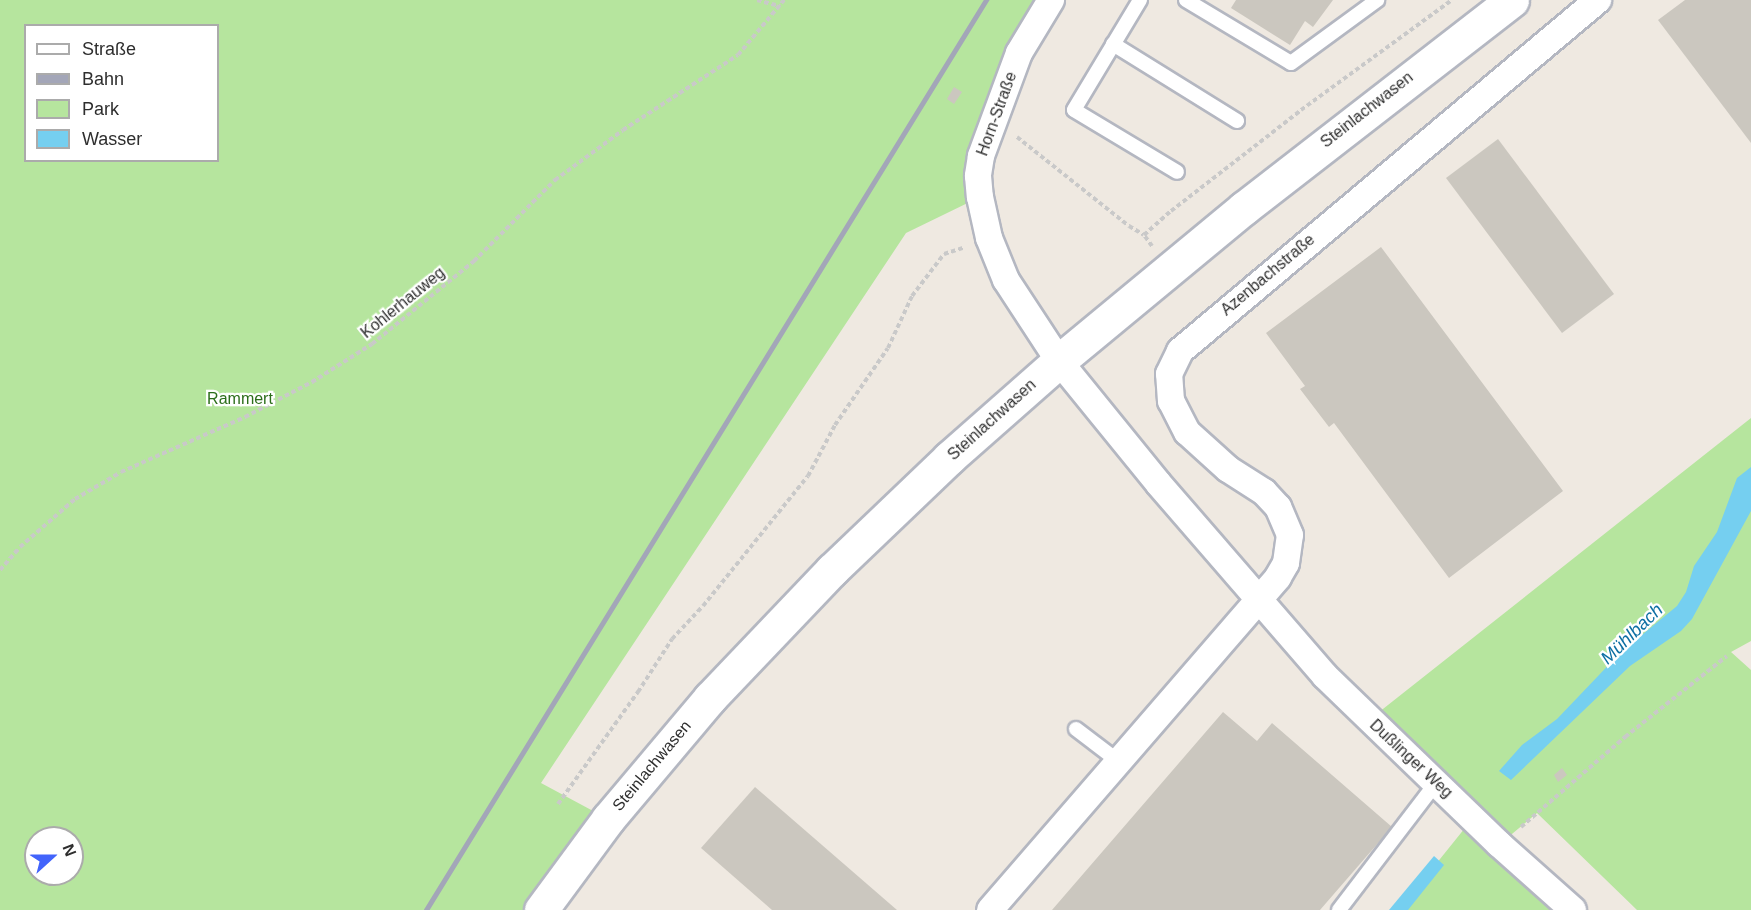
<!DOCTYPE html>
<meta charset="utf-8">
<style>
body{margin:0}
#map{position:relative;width:1751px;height:910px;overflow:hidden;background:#efe9e1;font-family:Helvetica,sans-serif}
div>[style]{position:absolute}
.green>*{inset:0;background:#b6e59e}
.water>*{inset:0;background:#75cff0}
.building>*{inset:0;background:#cbc7bf}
.path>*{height:4px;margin-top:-2px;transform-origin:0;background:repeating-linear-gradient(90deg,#c9c9c9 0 4.5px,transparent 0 7.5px)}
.roads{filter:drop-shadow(2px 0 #b4b7c1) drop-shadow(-2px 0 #b4b7c1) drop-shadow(0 2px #b4b7c1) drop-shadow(0 -2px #b4b7c1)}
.service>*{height:14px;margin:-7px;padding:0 7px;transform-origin:7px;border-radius:7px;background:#fff}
.minor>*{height:26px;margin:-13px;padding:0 13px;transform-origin:13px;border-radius:13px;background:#fff}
.tertiary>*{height:33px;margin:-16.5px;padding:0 16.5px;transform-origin:16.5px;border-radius:16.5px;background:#fff}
.rail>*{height:4.5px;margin:-2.25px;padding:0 2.25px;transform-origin:2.25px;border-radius:2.25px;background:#a3a6b8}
span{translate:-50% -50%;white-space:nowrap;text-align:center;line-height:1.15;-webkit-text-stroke:4.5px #fff;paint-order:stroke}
.street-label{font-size:16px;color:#2e2e2e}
.park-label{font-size:16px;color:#2c6e1b}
.water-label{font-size:18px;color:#0d6fa3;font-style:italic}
.legend{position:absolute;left:24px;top:24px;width:195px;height:138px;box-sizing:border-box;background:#fff;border:2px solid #ababab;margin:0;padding:8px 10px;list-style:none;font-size:18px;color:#2e2e2e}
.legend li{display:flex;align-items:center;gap:12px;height:30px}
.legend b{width:30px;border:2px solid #ababab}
.north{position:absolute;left:24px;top:826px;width:60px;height:60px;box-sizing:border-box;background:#fff;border:2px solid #ababab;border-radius:50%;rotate:69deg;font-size:16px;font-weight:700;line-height:24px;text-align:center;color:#2e2e2e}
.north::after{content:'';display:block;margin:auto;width:21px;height:27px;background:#4264fb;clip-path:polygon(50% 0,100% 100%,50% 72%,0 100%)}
</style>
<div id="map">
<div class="green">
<div style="clip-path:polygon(evenodd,0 0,1051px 0,1019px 53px,980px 197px,906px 233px,541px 783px,608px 819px,541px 910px,0 910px,0 0,26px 26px,218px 26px,218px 160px,26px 160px,26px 26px,0 0,36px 838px,72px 838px,72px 874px,36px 874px,36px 838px)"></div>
<div style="clip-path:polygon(1751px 418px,1751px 641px,1731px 652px,1751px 670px,1751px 910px,1637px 910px,1537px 813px,1500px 844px,1573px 910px,1399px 910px,1473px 818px,1369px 720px)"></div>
</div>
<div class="water">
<div style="clip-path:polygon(1751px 467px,1751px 511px,1692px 619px,1681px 631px,1630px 666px,1511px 780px,1499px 771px,1522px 745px,1557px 719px,1620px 653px,1677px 606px,1686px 592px,1694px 566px,1717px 532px,1737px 478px)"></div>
<div style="clip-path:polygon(1434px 856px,1444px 865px,1408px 910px,1389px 910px)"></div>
</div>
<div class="building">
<div style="clip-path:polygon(1236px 0,1333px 0,1313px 27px,1305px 21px,1290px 45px,1231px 8px)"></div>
<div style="clip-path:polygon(1685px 0,1751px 0,1751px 143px,1658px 20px)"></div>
<div style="clip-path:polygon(954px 87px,962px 92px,954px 104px,947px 99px)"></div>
<div style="clip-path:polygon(1498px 139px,1614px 294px,1562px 333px,1446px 178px)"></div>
<div style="clip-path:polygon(1381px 247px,1563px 491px,1449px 578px,1334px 423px,1329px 427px,1300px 389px,1305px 386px,1266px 333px)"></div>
<div style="clip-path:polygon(1223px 712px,1257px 741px,1272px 723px,1392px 827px,1320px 910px,1052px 910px)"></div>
<div style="clip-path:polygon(1562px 768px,1567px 775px,1558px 782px,1554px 775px)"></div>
<div style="clip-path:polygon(755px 787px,897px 910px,772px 910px,701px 848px)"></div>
</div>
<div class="path">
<div style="left:757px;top:0;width:24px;rotate:15deg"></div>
<div style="left:1017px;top:137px;width:143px;rotate:38.5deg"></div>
<div style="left:1129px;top:226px;width:17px;rotate:31deg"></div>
<div style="left:1152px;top:246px;width:14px;rotate:-126deg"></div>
<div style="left:1144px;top:235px;width:36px;rotate:-42deg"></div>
<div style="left:1171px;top:211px;width:165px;rotate:-37.8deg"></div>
<div style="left:1301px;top:110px;width:187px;rotate:-36.1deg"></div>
<div style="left:0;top:570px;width:30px;rotate:-49deg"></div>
<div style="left:20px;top:547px;width:73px;rotate:-41.1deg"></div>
<div style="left:75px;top:499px;width:53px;rotate:-30.4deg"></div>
<div style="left:121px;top:472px;width:136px;rotate:-23.9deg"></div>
<div style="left:245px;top:417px;width:76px;rotate:-27.6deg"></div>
<div style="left:312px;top:382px;width:71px;rotate:-32.3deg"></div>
<div style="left:372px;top:344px;width:132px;rotate:-39.1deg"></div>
<div style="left:474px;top:261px;width:115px;rotate:-45deg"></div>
<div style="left:555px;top:180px;width:84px;rotate:-36.3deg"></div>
<div style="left:623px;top:130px;width:137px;rotate:-33.1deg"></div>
<div style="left:738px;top:55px;width:72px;rotate:-50.1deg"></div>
<div style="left:558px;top:804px;width:138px;rotate:-54.5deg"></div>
<div style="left:638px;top:692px;width:63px;rotate:-57.3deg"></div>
<div style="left:672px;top:639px;width:45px;rotate:-46.8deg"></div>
<div style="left:703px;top:606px;width:167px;rotate:-51.1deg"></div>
<div style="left:808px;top:476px;width:58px;rotate:-62.1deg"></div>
<div style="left:835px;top:425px;width:93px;rotate:-55.5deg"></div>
<div style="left:888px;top:348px;width:57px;rotate:-65.2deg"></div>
<div style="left:912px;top:296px;width:53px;rotate:-52.7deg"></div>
<div style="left:944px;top:254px;width:20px;rotate:-18deg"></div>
<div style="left:1521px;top:827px;width:138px;rotate:-40.9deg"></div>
<div style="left:1625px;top:737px;width:130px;rotate:-38.5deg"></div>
</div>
<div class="roads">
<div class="service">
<div style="left:1140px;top:0;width:128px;rotate:121deg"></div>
<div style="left:1074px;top:110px;width:120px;rotate:31deg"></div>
<div style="left:1186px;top:0;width:122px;rotate:31deg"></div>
<div style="left:1291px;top:63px;width:107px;rotate:-36.2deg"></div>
<div style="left:1113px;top:44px;width:146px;rotate:31.8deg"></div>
<div style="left:1076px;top:729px;width:53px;rotate:37.3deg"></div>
<div style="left:1339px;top:910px;width:160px;rotate:-52.6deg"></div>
</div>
<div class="minor">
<div style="left:1051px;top:0;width:62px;rotate:121.1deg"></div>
<div style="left:1019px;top:53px;width:110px;rotate:110.3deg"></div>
<div style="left:981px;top:156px;width:20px;rotate:99deg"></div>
<div style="left:978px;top:176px;width:21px;rotate:85deg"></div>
<div style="left:980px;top:197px;width:42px;rotate:77.6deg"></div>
<div style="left:989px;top:238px;width:45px;rotate:68deg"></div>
<div style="left:1006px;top:280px;width:97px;rotate:56.8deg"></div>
<div style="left:1059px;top:361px;width:157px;rotate:50.9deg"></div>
<div style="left:1158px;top:483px;width:255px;rotate:49.1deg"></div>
<div style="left:1325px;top:676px;width:242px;rotate:44deg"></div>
<div style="left:1499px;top:844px;width:99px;rotate:41.7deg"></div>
<div style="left:990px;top:910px;width:440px;rotate:-49.1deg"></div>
<div style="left:1278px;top:577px;width:16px;rotate:-60deg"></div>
<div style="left:1286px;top:563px;width:28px;rotate:-82deg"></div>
<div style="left:1290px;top:535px;width:30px;rotate:-113deg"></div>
<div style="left:1278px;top:507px;width:21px;rotate:-133deg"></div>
<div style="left:1264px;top:492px;width:43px;rotate:-147.4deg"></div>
<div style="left:1228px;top:469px;width:55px;rotate:-137.9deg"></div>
<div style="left:1187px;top:432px;width:35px;rotate:-117deg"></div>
<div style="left:1171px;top:401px;width:27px;rotate:-94deg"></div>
<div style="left:1169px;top:374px;width:25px;rotate:-64deg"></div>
<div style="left:1180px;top:351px;width:546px;rotate:-40.02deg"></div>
</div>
<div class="tertiary">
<div style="left:541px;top:910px;width:113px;rotate:-53.6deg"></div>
<div style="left:608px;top:819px;width:158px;rotate:-49.9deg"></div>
<div style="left:710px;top:698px;width:177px;rotate:-46.4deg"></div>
<div style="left:832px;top:570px;width:162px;rotate:-43.7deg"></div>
<div style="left:949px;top:458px;width:147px;rotate:-41.4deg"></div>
<div style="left:1059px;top:361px;width:240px;rotate:-39.6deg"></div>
<div style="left:1244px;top:208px;width:339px;rotate:-37.8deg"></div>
</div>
</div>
<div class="rail">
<div style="left:426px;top:910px;width:1069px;rotate:-58.39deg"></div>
</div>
<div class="street-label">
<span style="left:1367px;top:110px;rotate:-38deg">Steinlachwasen</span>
<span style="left:997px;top:114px;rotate:-70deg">Horn-Straße</span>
<span style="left:1268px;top:275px;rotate:-40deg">Azenbachstraße</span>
<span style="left:403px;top:303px;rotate:-39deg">Kohlerhauweg</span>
<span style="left:992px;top:420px;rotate:-42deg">Steinlachwasen</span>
<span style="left:1411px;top:759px;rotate:43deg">Dußlinger Weg</span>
<span style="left:652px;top:766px;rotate:-50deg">Steinlachwasen</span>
</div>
<div class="park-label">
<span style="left:240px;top:399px">Rammert</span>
</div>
<div class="water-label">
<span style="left:1632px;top:634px;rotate:-44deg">Mühlbach</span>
</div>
<ul class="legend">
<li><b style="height:8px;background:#fff"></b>Straße</li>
<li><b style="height:8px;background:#a3a6b8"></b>Bahn</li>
<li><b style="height:16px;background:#b6e59e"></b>Park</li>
<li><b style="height:16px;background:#75cff0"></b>Wasser</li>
</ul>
<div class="north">N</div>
</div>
